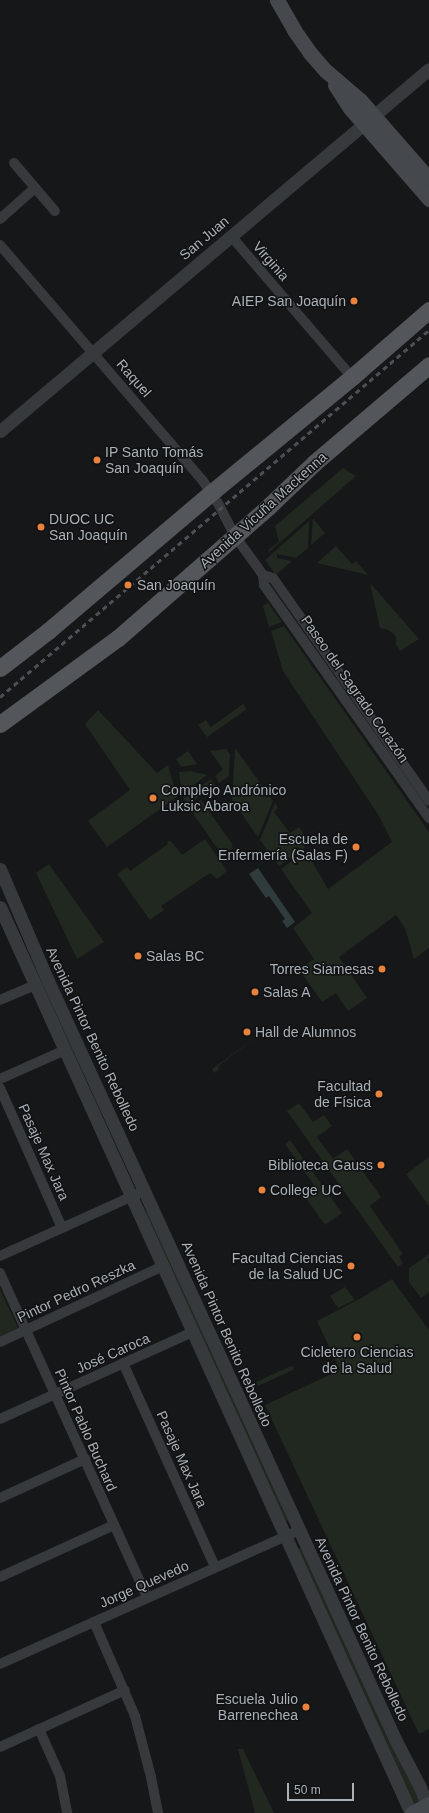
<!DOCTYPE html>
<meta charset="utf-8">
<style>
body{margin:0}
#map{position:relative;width:429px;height:1813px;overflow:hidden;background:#161718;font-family:Arial,sans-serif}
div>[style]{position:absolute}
.green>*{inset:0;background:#212820}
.water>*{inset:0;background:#2f3b3d}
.minor>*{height:10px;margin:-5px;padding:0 5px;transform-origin:5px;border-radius:5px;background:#373a3d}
.tertiary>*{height:13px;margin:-6.5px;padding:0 6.5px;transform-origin:6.5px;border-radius:6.5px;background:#373a3d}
.secondary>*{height:15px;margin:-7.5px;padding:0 7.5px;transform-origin:7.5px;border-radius:7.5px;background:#45494d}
.primary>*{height:17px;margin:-8.5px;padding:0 8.5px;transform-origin:8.5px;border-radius:8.5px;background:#53575c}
.rail>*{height:2.5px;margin-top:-1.25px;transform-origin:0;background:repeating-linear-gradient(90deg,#4c5054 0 5px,transparent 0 9px)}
.dots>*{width:11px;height:11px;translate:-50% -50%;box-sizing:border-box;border:2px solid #111213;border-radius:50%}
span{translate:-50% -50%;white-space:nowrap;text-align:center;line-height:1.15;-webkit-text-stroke:3px #111213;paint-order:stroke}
.street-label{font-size:14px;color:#a9b1b7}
.poi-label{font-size:14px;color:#a9b1b7}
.right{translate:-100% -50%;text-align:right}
.left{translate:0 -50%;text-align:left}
.scale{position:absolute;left:287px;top:1783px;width:67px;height:18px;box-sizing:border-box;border:2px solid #a9b1b7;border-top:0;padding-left:5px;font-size:12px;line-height:14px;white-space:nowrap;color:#a9b1b7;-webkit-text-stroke:3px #111213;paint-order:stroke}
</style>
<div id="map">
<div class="green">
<div style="clip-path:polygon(343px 468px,356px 476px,269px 552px,268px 550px,279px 542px,275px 526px)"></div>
<div style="clip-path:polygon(313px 518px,325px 533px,311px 545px)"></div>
<div style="clip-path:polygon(309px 521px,308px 548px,296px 558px,277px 554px,277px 558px,292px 561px,276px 575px,265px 560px)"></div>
<div style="clip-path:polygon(336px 546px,352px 564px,356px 561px,368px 575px,317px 563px)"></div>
<div style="clip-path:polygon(370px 583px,419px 639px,400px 651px,396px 645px,396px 638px,393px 633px,386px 629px,380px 628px)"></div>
<div style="clip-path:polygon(268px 603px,282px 622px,269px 627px,263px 606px)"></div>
<div style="clip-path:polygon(284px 626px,429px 832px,429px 948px,414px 959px,405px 928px,396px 915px,339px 957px,367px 998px,348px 1011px,336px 993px,322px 1002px,299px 969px,314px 959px,293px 928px,312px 913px,281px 869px,306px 851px,328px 889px,392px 842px,379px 816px,283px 671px,271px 631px)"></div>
<div style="clip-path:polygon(243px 704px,247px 709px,207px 737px,198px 725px,206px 720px,211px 727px)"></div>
<div style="clip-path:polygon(98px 710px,157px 773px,168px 765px,177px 797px,107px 847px,88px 821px,130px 790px,85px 724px)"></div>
<div style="clip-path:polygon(235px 748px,273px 801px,258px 837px,232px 800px)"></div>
<div style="clip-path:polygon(226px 749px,230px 754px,229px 776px,219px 783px,215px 776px,223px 769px,210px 751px)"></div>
<div style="clip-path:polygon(188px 751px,197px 764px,181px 767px,176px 759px)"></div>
<div style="clip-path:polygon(191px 771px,207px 775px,182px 794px,179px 772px)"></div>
<div style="clip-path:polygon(211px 779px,215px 785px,188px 805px,183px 798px)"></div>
<div style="clip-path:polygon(201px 800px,233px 845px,231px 846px,233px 848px,222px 855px,189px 808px)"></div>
<div style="clip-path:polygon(275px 803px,278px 808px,274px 812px,290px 833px,299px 827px,307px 839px,302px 842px,305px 848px,279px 866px,260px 840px)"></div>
<div style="clip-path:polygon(205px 839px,227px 871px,217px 879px,210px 873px,161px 906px,164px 910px,150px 920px,117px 874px,127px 867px,130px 871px,168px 844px,167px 842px,170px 840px,182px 855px)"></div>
<div style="clip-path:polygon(49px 864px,104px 942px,77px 959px,36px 873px)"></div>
<div style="clip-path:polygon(276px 1023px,218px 1066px,219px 1069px,214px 1073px,212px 1069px)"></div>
<div style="clip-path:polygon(299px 1103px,313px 1122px,324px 1115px,332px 1126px,317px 1137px,333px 1159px,347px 1149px,381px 1197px,370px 1206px,403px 1254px,399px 1257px,403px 1263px,398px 1267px,287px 1111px)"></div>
<div style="clip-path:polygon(290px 1140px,342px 1213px,325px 1225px,303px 1194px,314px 1185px,285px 1144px)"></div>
<div style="clip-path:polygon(429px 1157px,429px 1206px,406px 1174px)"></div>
<div style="clip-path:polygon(147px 1210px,288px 1520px,284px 1522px,144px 1213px)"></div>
<div style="clip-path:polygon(429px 1254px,429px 1258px,427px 1259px,429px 1263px,429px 1292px,421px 1298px,409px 1282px,409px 1268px)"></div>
<div style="clip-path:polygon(392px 1279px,429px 1330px,429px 1729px,419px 1734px,265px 1405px,340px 1370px,317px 1321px,363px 1297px)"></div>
<div style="clip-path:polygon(345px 1287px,355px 1300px,338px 1308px,330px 1296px)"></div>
<div style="clip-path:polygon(0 1289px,18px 1328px,0 1336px)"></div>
<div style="clip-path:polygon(291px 1366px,294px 1367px,293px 1370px,258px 1386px,256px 1382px)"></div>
<div style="clip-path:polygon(302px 1547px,422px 1803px,415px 1808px,296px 1550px)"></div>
<div style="clip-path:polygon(238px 1749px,243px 1749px,274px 1813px,255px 1813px)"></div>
</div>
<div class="water">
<div style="clip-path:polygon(258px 868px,295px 922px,287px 928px,282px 921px,285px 919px,269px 896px,266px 898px,249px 874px)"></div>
</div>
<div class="minor">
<div style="left:14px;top:163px;width:63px;rotate:49.5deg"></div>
<div style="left:0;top:219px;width:47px;rotate:-41.5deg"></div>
<div style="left:231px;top:236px;width:186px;rotate:49.4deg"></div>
<div style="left:0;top:245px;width:311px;rotate:49.3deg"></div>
<div style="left:203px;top:481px;width:27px;rotate:56deg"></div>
<div style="left:218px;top:503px;width:37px;rotate:63deg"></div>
<div style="left:235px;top:536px;width:48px;rotate:54.3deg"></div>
<div style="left:263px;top:575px;width:10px;rotate:84deg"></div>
<div style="left:264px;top:585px;width:286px;rotate:54.7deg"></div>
<div style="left:263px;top:575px;width:10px;rotate:17deg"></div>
<div style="left:273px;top:578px;width:272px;rotate:55deg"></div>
<div style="left:0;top:1000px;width:38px;rotate:-23deg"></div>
<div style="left:0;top:1079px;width:71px;rotate:-24deg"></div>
<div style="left:0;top:1088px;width:153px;rotate:66.1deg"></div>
<div style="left:0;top:1256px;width:150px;rotate:-24.3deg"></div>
<div style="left:0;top:1273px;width:356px;rotate:65.6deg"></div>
<div style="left:0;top:1342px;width:180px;rotate:-25deg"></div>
<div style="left:123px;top:1363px;width:224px;rotate:65.7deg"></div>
<div style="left:0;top:1419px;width:212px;rotate:-24.3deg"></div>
<div style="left:0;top:1498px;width:94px;rotate:-24.6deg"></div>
<div style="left:0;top:1577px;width:125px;rotate:-24.5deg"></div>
<div style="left:94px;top:1622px;width:103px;rotate:66.4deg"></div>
<div style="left:135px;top:1716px;width:63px;rotate:75.3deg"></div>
<div style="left:151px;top:1777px;width:37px;rotate:79deg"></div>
<div style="left:0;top:1664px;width:328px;rotate:-24.1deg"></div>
<div style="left:39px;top:1729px;width:51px;rotate:65.9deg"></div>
<div style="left:60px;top:1776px;width:38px;rotate:79deg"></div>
<div style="left:0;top:1747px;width:137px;rotate:-24.5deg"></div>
</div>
<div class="tertiary">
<div style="left:0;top:431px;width:561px;rotate:-40.16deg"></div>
<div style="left:0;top:869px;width:122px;rotate:66.8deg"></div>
<div style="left:48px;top:981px;width:834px;rotate:65.4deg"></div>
<div style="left:395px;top:1739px;width:54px;rotate:62.5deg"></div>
<div style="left:420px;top:1787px;width:25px;rotate:69deg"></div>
<div style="left:0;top:907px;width:995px;rotate:65.6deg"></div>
</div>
<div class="secondary">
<div style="left:277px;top:0;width:34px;rotate:60deg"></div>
<div style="left:294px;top:30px;width:29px;rotate:55deg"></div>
<div style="left:311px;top:54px;width:23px;rotate:49deg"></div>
<div style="left:326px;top:71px;width:45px;rotate:40.5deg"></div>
<div style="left:360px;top:100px;width:105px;rotate:48.9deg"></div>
<div style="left:335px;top:85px;width:27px;rotate:57deg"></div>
<div style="left:350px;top:108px;width:121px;rotate:49deg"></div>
<div style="left:412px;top:1813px;width:19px;rotate:-28deg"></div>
</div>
<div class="primary">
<div style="left:0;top:668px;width:61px;rotate:-37.6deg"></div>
<div style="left:48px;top:631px;width:215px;rotate:-40.3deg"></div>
<div style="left:212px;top:492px;width:181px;rotate:-39.4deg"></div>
<div style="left:352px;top:377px;width:102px;rotate:-41deg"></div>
<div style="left:0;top:724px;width:146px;rotate:-36.1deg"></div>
<div style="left:118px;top:638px;width:199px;rotate:-41.1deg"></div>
<div style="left:268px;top:507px;width:64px;rotate:-43.7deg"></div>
<div style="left:314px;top:463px;width:151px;rotate:-40.4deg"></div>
</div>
<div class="rail">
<div style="left:0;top:697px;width:565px;rotate:-40.55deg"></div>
</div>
<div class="dots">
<div style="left:354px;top:301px;background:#e9823d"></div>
<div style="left:97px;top:460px;background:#e9823d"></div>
<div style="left:41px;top:527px;background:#e9823d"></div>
<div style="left:128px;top:585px;background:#e9823d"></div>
<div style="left:153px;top:798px;background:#e9823d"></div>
<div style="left:356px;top:847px;background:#e9823d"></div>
<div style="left:138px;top:956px;background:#e9823d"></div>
<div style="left:382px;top:969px;background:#e9823d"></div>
<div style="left:255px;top:992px;background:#e9823d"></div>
<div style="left:247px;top:1032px;background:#e9823d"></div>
<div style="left:379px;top:1094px;background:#e9823d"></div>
<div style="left:381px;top:1165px;background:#e9823d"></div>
<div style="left:262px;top:1190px;background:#e9823d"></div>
<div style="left:351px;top:1266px;background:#e9823d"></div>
<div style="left:357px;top:1337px;background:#e9823d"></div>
<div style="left:306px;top:1707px;background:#e9823d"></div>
</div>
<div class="street-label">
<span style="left:204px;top:238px;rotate:-40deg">San Juan</span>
<span style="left:271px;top:261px;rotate:49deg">Virginia</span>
<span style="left:134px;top:378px;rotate:49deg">Raquel</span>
<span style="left:263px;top:510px;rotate:-42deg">Avenida Vicuña Mackenna</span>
<span style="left:355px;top:689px;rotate:55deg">Paseo del Sagrado Corazón</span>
<span style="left:93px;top:1039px;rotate:65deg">Avenida Pintor Benito Rebolledo</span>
<span style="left:44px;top:1152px;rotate:66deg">Pasaje Max Jara</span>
<span style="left:76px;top:1291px;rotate:-25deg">Pintor Pedro Reszka</span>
<span style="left:227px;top:1334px;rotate:66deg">Avenida Pintor Benito Rebolledo</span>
<span style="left:113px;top:1353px;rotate:-24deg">José Caroca</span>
<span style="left:86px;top:1430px;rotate:66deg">Pintor Pablo Buchard</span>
<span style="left:182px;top:1459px;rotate:66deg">Pasaje Max Jara</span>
<span style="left:144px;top:1584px;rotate:-24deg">Jorge Quevedo</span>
<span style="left:362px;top:1629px;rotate:65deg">Avenida Pintor Benito Rebolledo</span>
</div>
<div class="poi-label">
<span class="right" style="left:346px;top:301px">AIEP San Joaquín</span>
<span class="left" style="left:105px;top:460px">IP Santo Tomás<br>San Joaquín</span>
<span class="left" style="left:49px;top:527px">DUOC UC<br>San Joaquín</span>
<span class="left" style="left:137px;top:585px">San Joaquín</span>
<span class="left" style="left:161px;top:798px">Complejo Andrónico<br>Luksic Abaroa</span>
<span class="right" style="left:348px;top:847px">Escuela de<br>Enfermería (Salas F)</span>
<span class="left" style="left:146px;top:956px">Salas BC</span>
<span class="right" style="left:374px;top:969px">Torres Siamesas</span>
<span class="left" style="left:263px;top:992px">Salas A</span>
<span class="left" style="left:255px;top:1032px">Hall de Alumnos</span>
<span class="right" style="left:371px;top:1094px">Facultad<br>de Física</span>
<span class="right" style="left:373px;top:1165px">Biblioteca Gauss</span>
<span class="left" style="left:270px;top:1190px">College UC</span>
<span class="right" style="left:343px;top:1266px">Facultad Ciencias<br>de la Salud UC</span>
<span style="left:357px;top:1360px">Cicletero Ciencias<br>de la Salud</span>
<span class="right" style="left:298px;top:1707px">Escuela Julio<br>Barrenechea</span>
</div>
<div class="scale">50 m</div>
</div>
